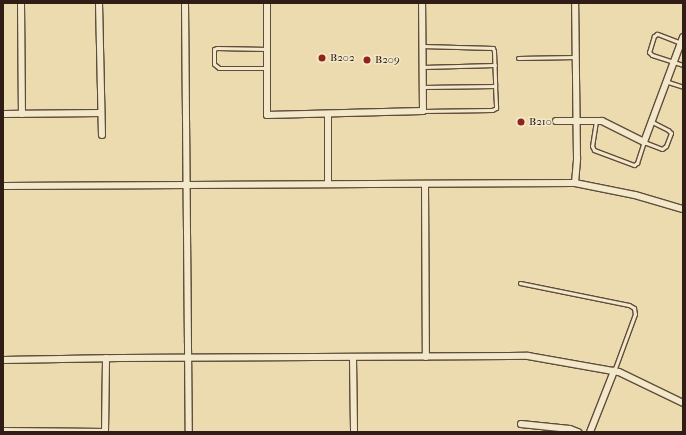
<!DOCTYPE html>
<style>
body{margin:0}
#map{position:relative;width:686px;height:435px;overflow:hidden;background:#ecdbae;font-family:"IM FELL French Canon",serif}
div>[style]{position:absolute}
.roads{filter:drop-shadow(1px 0 #5f4d3c) drop-shadow(-1px 0 #5f4d3c) drop-shadow(0 1px #5f4d3c) drop-shadow(0 -1px #5f4d3c)}
.service>*{height:3px;margin:-1.5px;padding:0 1.5px;transform-origin:1.5px;border-radius:1.5px;background:#f3e8ca}
.minor>*{height:6px;margin:-3px;padding:0 3px;transform-origin:3px;border-radius:3px;background:#f3e8ca}
.dots>*{width:11px;height:11px;translate:-50% -50%;box-sizing:border-box;border:2px solid #f3e8ca;border-radius:50%}
span{translate:-50% -50%;white-space:nowrap;text-align:center;line-height:1.15;-webkit-text-stroke:3px #f3e8ca;paint-order:stroke}
.poi-label{font-size:11px;color:#301e16}
.left{translate:0 -50%;text-align:left}
.frame{position:absolute;inset:0;border:4px solid #301e16;pointer-events:none}
</style>
<div id="map">
<div class="roads">
<div class="service">
<div style="left:681px;top:43px;width:26px;rotate:-159deg"></div>
<div style="left:657px;top:34px;width:4px;rotate:146deg"></div>
<div style="left:654px;top:36px;width:17px;rotate:107deg"></div>
<div style="left:649px;top:52px;width:4px;rotate:45deg"></div>
<div style="left:652px;top:55px;width:33px;rotate:18deg"></div>
<div style="left:422px;top:46px;width:71px;rotate:1.6deg"></div>
<div style="left:493px;top:48px;width:3px;rotate:72deg"></div>
<div style="left:494px;top:51px;width:35px;rotate:88deg"></div>
<div style="left:495px;top:86px;width:22px;rotate:87deg"></div>
<div style="left:496px;top:108px;width:4px;rotate:153deg"></div>
<div style="left:492px;top:110px;width:69px;rotate:179.2deg"></div>
<div style="left:518px;top:58px;width:58px;rotate:-1deg"></div>
<div style="left:423px;top:67px;width:72px;rotate:-1.6deg"></div>
<div style="left:266px;top:68px;width:47px;rotate:180deg"></div>
<div style="left:219px;top:68px;width:6px;rotate:-141deg"></div>
<div style="left:214px;top:64px;width:15px;rotate:-90deg"></div>
<div style="left:214px;top:49px;width:3px;rotate:-18deg"></div>
<div style="left:217px;top:48px;width:50px;rotate:1.1deg"></div>
<div style="left:668px;top:82px;width:16px;rotate:18deg"></div>
<div style="left:423px;top:87px;width:72px;rotate:-0.8deg"></div>
<div style="left:596px;top:121px;width:25px;rotate:99deg"></div>
<div style="left:592px;top:146px;width:4px;rotate:63deg"></div>
<div style="left:594px;top:150px;width:43px;rotate:20.6deg"></div>
<div style="left:634px;top:165px;width:4px;rotate:-34deg"></div>
<div style="left:637px;top:163px;width:22px;rotate:-72deg"></div>
<div style="left:644px;top:142px;width:19px;rotate:21deg"></div>
<div style="left:662px;top:149px;width:5px;rotate:-37deg"></div>
<div style="left:666px;top:146px;width:14px;rotate:-69deg"></div>
<div style="left:671px;top:133px;width:4px;rotate:-135deg"></div>
<div style="left:668px;top:130px;width:18px;rotate:-153deg"></div>
<div style="left:520px;top:283px;width:111px;rotate:11.4deg"></div>
<div style="left:629px;top:305px;width:6px;rotate:31deg"></div>
<div style="left:634px;top:308px;width:6px;rotate:81deg"></div>
<div style="left:635px;top:314px;width:61px;rotate:110.2deg"></div>
</div>
<div class="minor">
<div style="left:21px;top:3px;width:111px;rotate:89.5deg"></div>
<div style="left:99px;top:3px;width:132px;rotate:88.7deg"></div>
<div style="left:185px;top:3px;width:429px;rotate:89.5deg"></div>
<div style="left:267px;top:3px;width:112px;rotate:90deg"></div>
<div style="left:267px;top:115px;width:156px;rotate:-1.5deg"></div>
<div style="left:423px;top:111px;width:108px;rotate:-90.5deg"></div>
<div style="left:3px;top:114px;width:98px;rotate:-0.6deg"></div>
<div style="left:328px;top:114px;width:70px;rotate:90deg"></div>
<div style="left:556px;top:121px;width:46px"></div>
<div style="left:602px;top:121px;width:47px;rotate:26.6deg"></div>
<div style="left:644px;top:142px;width:112px;rotate:-69.6deg"></div>
<div style="left:575px;top:183px;width:25px;rotate:-85deg"></div>
<div style="left:577px;top:158px;width:155px;rotate:-90.7deg"></div>
<div style="left:425px;top:184px;width:173px;rotate:89.7deg"></div>
<div style="left:3px;top:186px;width:572px;rotate:-0.3deg"></div>
<div style="left:575px;top:183px;width:61px;rotate:11.3deg"></div>
<div style="left:635px;top:195px;width:50px;rotate:16.3deg"></div>
<div style="left:353px;top:358px;width:74px;rotate:89.2deg"></div>
<div style="left:3px;top:360px;width:117px;rotate:-1deg"></div>
<div style="left:120px;top:358px;width:408px;rotate:-0.3deg"></div>
<div style="left:528px;top:356px;width:92px;rotate:10deg"></div>
<div style="left:619px;top:372px;width:71px;rotate:25.8deg"></div>
<div style="left:521px;top:424px;width:49px;rotate:5.8deg"></div>
<div style="left:570px;top:429px;width:9px;rotate:21deg"></div>
<div style="left:3px;top:431px;width:102px;rotate:0.6deg"></div>
<div style="left:105px;top:432px;width:74px;rotate:-89.2deg"></div>
<div style="left:590px;top:432px;width:66px;rotate:-68.5deg"></div>
</div>
</div>
<div class="dots">
<div style="left:322px;top:58px;background:#8f2418"></div>
<div style="left:367px;top:60px;background:#8f2418"></div>
<div style="left:521px;top:122px;background:#8f2418"></div>
</div>
<div class="poi-label">
<span class="left" style="left:330px;top:58px">B202</span>
<span class="left" style="left:375px;top:60px">B209</span>
<span class="left" style="left:529px;top:122px">B210</span>
</div>
<div class="frame"></div>
</div>
